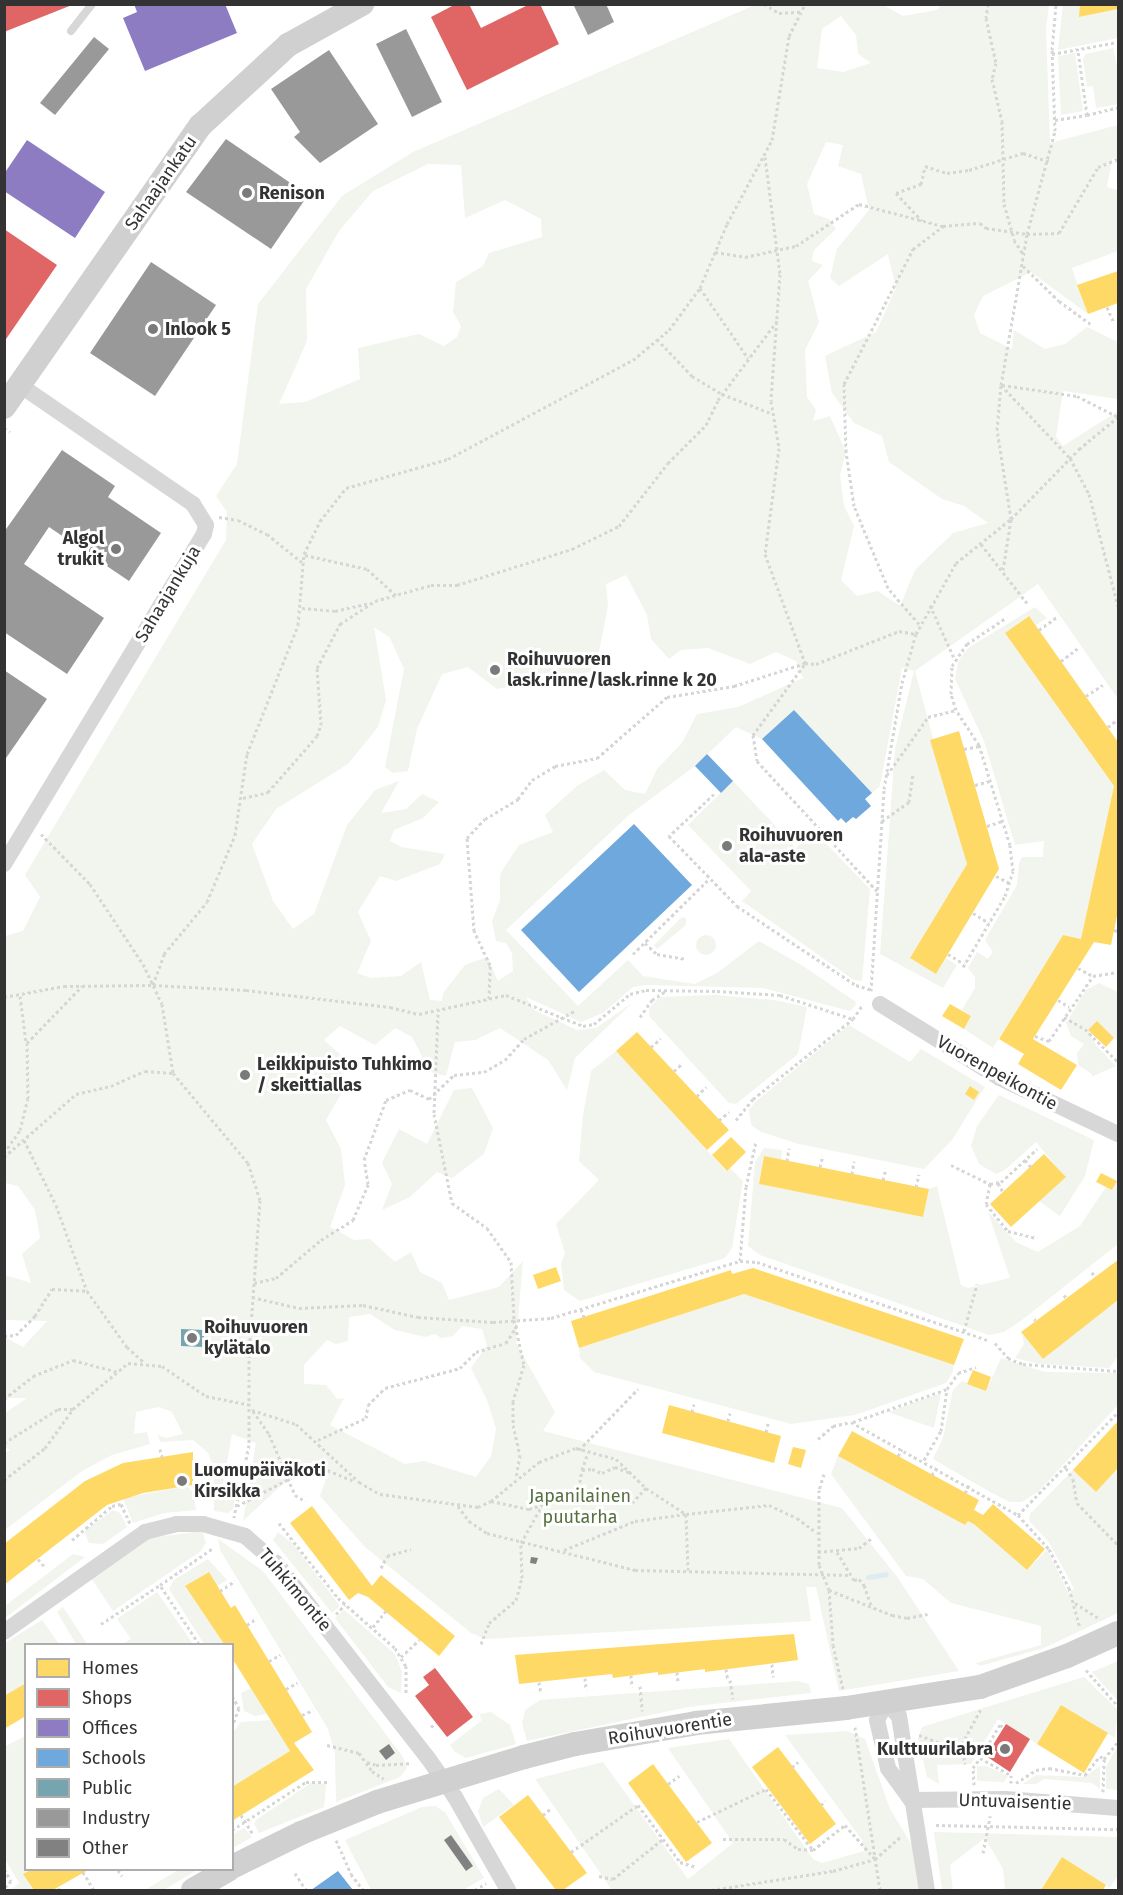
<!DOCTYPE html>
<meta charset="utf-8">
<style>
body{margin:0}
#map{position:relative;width:1123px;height:1895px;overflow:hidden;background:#fff;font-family:"Fira Sans",sans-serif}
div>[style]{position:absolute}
.green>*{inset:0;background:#f1f5ed}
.round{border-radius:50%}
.homes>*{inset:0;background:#ffd966}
.shops>*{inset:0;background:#e06666}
.offices>*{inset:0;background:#8e7cc3}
.schools>*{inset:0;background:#6fa8dc}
.public>*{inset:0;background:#76a5af}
.industry>*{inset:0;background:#999}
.stream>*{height:5px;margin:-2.5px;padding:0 2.5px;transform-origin:2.5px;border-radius:2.5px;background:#ddebf3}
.building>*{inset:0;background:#818181}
.path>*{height:3px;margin-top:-1.5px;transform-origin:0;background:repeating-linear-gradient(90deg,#d6d6d6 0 3px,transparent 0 6px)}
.service>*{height:8px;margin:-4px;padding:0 4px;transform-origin:4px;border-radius:4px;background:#d7d7d7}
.minor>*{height:16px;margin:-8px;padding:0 8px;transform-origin:8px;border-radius:8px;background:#d7d7d7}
.secondary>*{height:24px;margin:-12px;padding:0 12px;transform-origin:12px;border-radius:12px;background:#d0d0d0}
.dots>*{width:16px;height:16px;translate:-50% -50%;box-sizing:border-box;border:3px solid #fff;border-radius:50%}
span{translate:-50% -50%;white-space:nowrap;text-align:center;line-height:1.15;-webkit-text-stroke:6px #fff;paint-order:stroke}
.street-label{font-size:18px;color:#333}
.poi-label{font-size:18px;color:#333;font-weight:700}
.left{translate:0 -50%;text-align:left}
.right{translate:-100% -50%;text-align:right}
.park-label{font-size:18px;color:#56703f}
.frame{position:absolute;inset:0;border:6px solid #333;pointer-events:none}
.legend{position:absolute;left:24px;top:1643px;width:210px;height:228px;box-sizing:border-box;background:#fff;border:2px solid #adadad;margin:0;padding:8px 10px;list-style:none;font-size:18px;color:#333}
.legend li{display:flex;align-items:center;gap:12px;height:30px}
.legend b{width:30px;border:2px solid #adadad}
</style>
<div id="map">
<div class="green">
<div style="clip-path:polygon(evenodd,755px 5px,883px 5px,903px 16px,937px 10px,941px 5px,1049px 5px,1046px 28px,1050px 143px,1118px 125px,1118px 157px,1112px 159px,1107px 187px,1118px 190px,1118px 251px,1072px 268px,1088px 314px,1031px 272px,983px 296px,974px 315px,980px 333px,1012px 349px,1014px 330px,1045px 349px,1065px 344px,1087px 327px,1118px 342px,1118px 399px,1063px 391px,1056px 437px,1063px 446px,1118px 411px,1118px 699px,1038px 584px,915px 671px,967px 864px,910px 958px,936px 974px,946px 958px,957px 965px,943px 988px,880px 954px,895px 749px,914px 671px,902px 668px,880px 786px,872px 793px,794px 710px,762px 739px,736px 727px,695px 766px,629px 815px,506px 930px,578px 1006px,628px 960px,643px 976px,695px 984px,717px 973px,759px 941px,803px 966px,856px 1002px,855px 1006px,850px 1011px,763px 988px,645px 985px,633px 987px,603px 1013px,581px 1022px,526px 997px,534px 1010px,577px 1030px,596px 1028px,632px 1003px,575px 1058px,567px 1090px,548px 1060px,500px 1028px,475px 1040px,455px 1042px,446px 1076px,430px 1072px,412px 1037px,395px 1028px,375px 1045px,340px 1026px,324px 1040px,341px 1055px,345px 1087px,326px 1120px,341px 1149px,345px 1185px,330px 1227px,354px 1240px,370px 1239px,395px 1262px,411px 1252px,420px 1272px,442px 1283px,449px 1300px,499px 1287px,523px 1261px,516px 1343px,555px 1412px,543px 1431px,842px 1508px,898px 1578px,959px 1671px,839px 1691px,816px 1587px,806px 1587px,811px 1621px,486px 1639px,471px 1633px,365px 1547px,320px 1496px,326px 1479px,304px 1464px,243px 1521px,256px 1443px,232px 1434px,221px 1496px,225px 1500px,235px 1498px,233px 1509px,228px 1513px,214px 1511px,214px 1469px,208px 1453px,193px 1440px,160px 1442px,158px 1435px,166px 1438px,183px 1434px,172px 1412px,159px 1407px,136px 1412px,134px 1434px,147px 1432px,150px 1444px,112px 1455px,82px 1471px,5px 1530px,5px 1453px,10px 1450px,5px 1447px,5px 1413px,27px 1398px,5px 1398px,5px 1337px,23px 1347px,47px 1321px,5px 1320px,5px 1275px,31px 1283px,22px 1254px,40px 1238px,35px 1210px,18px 1186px,5px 1183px,5px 936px,23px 931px,40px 897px,25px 875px,226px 540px,227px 512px,216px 496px,237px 464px,258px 304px,342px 196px,413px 152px,755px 5px,841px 16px,856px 35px,858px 54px,871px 63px,843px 72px,817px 68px,822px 29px,841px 16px,755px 5px,826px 142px,843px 145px,838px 166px,861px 174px,869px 210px,837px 249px,830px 278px,839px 286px,888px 254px,896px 288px,876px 332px,825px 356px,832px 393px,854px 423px,882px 436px,889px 462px,942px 499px,964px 506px,988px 523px,953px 533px,915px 570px,900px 606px,878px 591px,857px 596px,841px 580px,854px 526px,844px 506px,840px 475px,846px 452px,830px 416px,813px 421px,816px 410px,807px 397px,805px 350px,819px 322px,808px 281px,823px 265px,812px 261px,814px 250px,836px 229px,829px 219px,814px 214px,807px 184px,826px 142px,755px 5px,428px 164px,461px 165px,465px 218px,505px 200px,541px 219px,542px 237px,489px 253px,483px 266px,456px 282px,453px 312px,461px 326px,457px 337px,444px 346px,419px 334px,358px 348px,360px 379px,305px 402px,279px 404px,307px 341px,306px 289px,339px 231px,373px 191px,428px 164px,755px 5px,626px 575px,647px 615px,651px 639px,669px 659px,681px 650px,708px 648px,750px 664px,776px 652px,796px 661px,803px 678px,738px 707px,697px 714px,682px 743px,657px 769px,645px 794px,625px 790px,604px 770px,577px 786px,545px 815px,553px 832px,519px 845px,500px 874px,500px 900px,492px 921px,496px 941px,506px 943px,512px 953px,513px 971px,498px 981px,487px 957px,465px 965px,443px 993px,442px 1001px,430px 1000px,421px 962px,401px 976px,371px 978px,357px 973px,371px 941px,358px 912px,380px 876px,396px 881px,440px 864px,445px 854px,401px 847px,390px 841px,394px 830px,423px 818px,439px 802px,422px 794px,406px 809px,381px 813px,399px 781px,375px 790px,347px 825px,314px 914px,293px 929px,273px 901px,252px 844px,276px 809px,348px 764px,378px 727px,386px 700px,374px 627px,390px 638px,404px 669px,385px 767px,393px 773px,408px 771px,417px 729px,442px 674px,468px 667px,497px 689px,595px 671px,608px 606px,606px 584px,626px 575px,755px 5px,370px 1314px,395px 1330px,425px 1337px,435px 1334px,441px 1338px,453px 1336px,462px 1326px,482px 1329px,487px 1345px,471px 1368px,487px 1400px,496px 1429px,491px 1456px,476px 1477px,424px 1461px,405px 1464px,330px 1425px,344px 1398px,337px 1399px,326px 1385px,304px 1384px,304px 1365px,327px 1340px,336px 1344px,348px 1341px,349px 1317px,370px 1314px)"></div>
<div style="clip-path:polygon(1063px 5px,1080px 5px,1080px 17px,1118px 9px,1118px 38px,1058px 50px)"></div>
<div style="clip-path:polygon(1113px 48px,1118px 69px,1118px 104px,1096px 108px,1093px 86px,1087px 87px,1083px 59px,1086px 54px)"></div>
<div style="clip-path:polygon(1075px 53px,1083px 111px,1061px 115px,1058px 56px)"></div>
<div style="clip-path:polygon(1035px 607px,1047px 618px,1036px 625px,1028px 616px,1005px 633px,1114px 786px,1081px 939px,1063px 935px,993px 1048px,964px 1029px,971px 1016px,962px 1010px,975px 988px,975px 977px,968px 968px,977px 952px,988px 959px,993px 952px,985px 940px,1017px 885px,1019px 863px,1022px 857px,1043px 857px,1044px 841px,1015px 845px,984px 741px,955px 679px,958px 662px,968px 648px)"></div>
<div style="clip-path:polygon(733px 781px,796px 848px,814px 831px,870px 889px,862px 981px,854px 980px,742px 901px,751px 891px,688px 825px)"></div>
<div style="clip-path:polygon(682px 917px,686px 918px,686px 925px,657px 949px,654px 945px)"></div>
<div class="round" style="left:696px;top:935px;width:20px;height:20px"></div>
<div style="clip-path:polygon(1099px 983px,1118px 992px,1118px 1042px,1097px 1022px,1088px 1030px,1096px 1045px,1116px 1066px,1091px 1077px,1092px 1074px,1078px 1065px,1077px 1053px,1084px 1044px,1071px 1036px,1066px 1023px,1086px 990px)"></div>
<div style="clip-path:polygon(715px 995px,774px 1000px,807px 1007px,798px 1054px,736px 1104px,729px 1103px,649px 1016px,650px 1007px,660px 997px)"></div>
<div style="clip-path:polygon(849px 1025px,910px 1062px,921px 1049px,985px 1087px,952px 1140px,924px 1169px,799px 1144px,761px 1132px,751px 1125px,749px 1110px,755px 1102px)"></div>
<div style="clip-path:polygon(616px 1051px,726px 1171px,730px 1168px,743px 1181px,732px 1248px,725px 1258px,580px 1301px,564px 1290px,561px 1264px,565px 1253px,556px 1224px,599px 1180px,579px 1161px,583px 1115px,591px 1071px)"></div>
<div style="clip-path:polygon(472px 1088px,493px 1128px,484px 1154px,452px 1178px,437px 1172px,410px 1197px,382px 1210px,392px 1184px,382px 1163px,399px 1129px,427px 1144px,454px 1090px)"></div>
<div style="clip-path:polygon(999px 1095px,1094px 1140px,1085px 1176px,1060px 1216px,1039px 1201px,1065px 1177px,1036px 1142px,1005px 1170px,996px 1174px,979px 1164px,971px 1146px,977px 1126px)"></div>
<div style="clip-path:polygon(764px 1148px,782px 1150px,781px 1160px,764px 1156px,759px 1184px,923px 1217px,929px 1189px,937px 1186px,961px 1285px,968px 1288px,1010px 1278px,988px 1212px,1016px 1242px,1038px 1252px,1080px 1226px,1106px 1187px,1112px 1190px,1118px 1179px,1118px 1244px,1022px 1320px,1004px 1332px,989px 1335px,760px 1255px,748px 1246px,755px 1162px)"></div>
<div style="clip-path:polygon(744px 1294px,954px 1365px,952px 1374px,946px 1383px,935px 1387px,855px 1415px,791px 1424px,594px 1372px,580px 1358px,579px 1348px)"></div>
<div style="clip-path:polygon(1118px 1300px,1118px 1356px,1109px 1368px,1039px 1364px,1015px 1358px,1024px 1344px,1022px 1334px,1043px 1358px)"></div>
<div style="clip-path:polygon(1001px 1358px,1045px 1372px,1118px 1373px,1118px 1405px,1039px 1491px,1022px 1502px,1010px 1502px,990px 1492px,933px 1459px,943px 1438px,953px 1390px,962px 1381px,986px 1391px)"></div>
<div style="clip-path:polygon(941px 1393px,934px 1428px,888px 1412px)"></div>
<div style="clip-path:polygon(838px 1456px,965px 1525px,968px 1521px,975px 1525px,1027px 1570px,1047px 1550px,1069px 1594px,1074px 1588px,1048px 1541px,1029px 1521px,1030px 1514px,1073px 1470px,1096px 1492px,1118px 1468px,1118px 1613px,1044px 1648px,980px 1666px,976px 1663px,1041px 1645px,1041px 1626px,951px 1603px,923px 1579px,906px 1576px,831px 1474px)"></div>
<div style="clip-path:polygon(187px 1486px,194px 1494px,196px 1510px,164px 1513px,133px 1523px,123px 1498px)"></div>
<div style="clip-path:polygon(113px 1510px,120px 1513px,127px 1527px,103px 1544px,89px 1543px,84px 1531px)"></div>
<div style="clip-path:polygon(202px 1531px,206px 1543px,201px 1551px,113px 1611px,91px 1578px,144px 1539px)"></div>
<div style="clip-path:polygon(278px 1532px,293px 1544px,340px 1606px,332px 1613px,273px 1540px)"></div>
<div style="clip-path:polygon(218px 1539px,263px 1571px,403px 1757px,407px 1768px,400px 1777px,336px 1802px,335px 1754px,328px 1729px,220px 1550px)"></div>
<div style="clip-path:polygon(73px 1554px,85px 1557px,5px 1618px,5px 1606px)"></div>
<div style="clip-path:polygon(208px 1559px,227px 1580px,217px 1586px,208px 1572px,185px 1587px,224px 1644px,204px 1644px,169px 1589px,174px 1580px)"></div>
<div style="clip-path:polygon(157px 1592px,193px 1644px,123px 1644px,131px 1639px,117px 1619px)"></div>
<div style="clip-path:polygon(63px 1607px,87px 1644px,76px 1644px,57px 1612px)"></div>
<div style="clip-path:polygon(344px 1610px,395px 1654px,402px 1672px,401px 1693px,388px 1687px,335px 1618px)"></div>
<div style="clip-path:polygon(42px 1620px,59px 1644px,26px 1644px,25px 1683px,5px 1696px,5px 1643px)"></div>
<div style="clip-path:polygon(1118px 1661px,1118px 1701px,1092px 1672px)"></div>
<div style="clip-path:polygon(1084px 1677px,1118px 1710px,1115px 1738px,1061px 1705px,1037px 1744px,998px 1719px,971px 1764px,937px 1765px,939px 1784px,927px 1777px,918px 1739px,922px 1727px)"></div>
<div style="clip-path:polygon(798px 1681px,809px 1684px,811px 1693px,688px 1707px,527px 1741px,522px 1723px,525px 1710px,540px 1700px)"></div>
<div style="clip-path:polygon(251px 1688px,267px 1714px,255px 1716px,244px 1711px,241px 1693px)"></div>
<div style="clip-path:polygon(491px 1712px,510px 1725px,516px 1744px,466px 1758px,454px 1751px,450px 1745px,481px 1721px,480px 1714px)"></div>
<div style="clip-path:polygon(271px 1720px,290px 1751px,233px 1787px,233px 1732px,241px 1722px)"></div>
<div style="clip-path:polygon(847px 1731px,865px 1739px,890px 1809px,915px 1850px,920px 1890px,612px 1890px,535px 1779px,603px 1762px,688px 1879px,733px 1843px,668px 1748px,729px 1739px,813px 1859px,822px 1863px,864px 1851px,862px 1840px,785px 1735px)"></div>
<div style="clip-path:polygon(25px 1736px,26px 1870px,31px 1870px,24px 1874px,34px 1890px,10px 1890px,19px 1883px,5px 1859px,4px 1747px)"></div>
<div style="clip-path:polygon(1118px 1745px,1118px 1790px,1106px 1789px,1106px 1767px)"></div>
<div style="clip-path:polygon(986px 1766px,1008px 1776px,1004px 1782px,977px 1781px,977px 1766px)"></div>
<div style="clip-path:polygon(1100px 1766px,1100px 1789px,1092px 1783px,1044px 1779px,1036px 1784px,1023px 1784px,1036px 1775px,1084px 1777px)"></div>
<div style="clip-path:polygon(311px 1783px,326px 1784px,324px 1807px,259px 1833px,254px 1824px,256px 1820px)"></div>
<div style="clip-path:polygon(499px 1789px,514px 1805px,483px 1827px,478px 1811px,483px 1798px)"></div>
<div style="clip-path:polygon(435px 1806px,445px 1812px,484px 1878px,463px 1890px,371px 1890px,345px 1840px,422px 1807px)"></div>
<div style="clip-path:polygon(244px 1828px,252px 1837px,233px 1848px,233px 1834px)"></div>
<div style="clip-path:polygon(934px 1832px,1118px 1837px,1118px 1875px,1110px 1888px,1062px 1857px,1041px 1890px,1005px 1890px,1003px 1869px,985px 1838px,950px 1865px,953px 1890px,942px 1890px)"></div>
<div style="clip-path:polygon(178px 1870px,197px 1870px,164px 1890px,145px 1890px)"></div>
</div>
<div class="homes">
<div style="clip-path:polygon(1080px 4px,1118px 4px,1118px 9px,1079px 17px)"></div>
<div style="clip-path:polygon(1118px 271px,1118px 303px,1088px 314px,1077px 285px)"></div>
<div style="clip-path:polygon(1029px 616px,1118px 742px,1118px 911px,1111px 945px,1094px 942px,1033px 1039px,1077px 1065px,1061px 1090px,1018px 1064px,1024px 1054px,999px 1039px,1063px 935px,1081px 939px,1114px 786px,1005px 633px)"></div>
<div style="clip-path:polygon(959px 731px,999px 869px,936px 974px,910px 958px,967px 864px,930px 740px)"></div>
<div style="clip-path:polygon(950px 1004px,971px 1016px,964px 1029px,942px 1016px)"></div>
<div style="clip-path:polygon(1097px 1021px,1114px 1038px,1106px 1047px,1088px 1030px)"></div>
<div style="clip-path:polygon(637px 1032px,729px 1130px,707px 1150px,616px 1051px)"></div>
<div style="clip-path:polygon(970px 1086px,979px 1092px,974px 1100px,965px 1094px)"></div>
<div style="clip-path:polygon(731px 1137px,746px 1152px,727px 1171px,712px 1155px)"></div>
<div style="clip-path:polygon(1044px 1154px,1066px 1177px,1011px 1227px,990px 1204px)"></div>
<div style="clip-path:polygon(764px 1156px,929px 1189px,923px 1217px,759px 1184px)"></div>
<div style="clip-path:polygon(1101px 1173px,1117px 1181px,1112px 1190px,1096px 1182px)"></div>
<div style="clip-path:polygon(1118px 1260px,1118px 1300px,1043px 1359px,1021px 1332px)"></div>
<div style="clip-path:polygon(556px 1267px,561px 1281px,538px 1289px,533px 1275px)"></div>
<div style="clip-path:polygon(753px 1268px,964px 1339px,954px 1365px,744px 1294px,579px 1348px,571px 1321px,731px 1270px,732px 1274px)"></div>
<div style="clip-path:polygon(973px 1370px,991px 1377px,986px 1391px,967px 1384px)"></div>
<div style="clip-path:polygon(669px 1405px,781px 1436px,774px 1463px,662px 1433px)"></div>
<div style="clip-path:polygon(1118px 1421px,1118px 1468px,1096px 1492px,1073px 1470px)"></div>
<div style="clip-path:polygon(852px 1431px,979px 1500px,974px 1510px,983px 1515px,993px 1504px,1045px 1549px,1027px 1570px,975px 1525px,968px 1521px,965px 1525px,838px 1456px)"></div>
<div style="clip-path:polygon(793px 1447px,806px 1450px,801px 1468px,788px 1464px)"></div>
<div style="clip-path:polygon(193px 1452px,193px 1485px,143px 1493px,107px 1505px,4px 1585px,4px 1544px,85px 1481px,123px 1463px)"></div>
<div style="clip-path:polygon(312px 1506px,372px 1586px,381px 1575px,455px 1636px,439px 1656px,368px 1597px,358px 1593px,349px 1600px,290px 1523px)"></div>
<div style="clip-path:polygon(209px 1572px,231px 1608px,235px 1605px,312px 1732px,294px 1743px,314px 1770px,232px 1821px,232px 1787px,290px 1751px,232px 1658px,232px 1644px,224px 1644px,185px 1586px)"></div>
<div style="clip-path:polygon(794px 1634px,798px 1660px,705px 1672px,705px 1669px,658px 1675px,658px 1672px,613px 1678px,612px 1674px,519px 1684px,515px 1655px)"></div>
<div style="clip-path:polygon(26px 1683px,26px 1716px,4px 1729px,4px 1696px)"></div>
<div style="clip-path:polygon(1061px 1705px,1108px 1733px,1084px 1773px,1037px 1744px)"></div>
<div style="clip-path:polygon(778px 1747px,836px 1824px,810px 1844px,752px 1767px)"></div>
<div style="clip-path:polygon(653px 1764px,712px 1843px,686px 1862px,628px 1783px)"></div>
<div style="clip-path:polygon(528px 1795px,587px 1873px,563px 1890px,556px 1890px,499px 1817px)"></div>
<div style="clip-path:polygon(1062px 1857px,1106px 1885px,1103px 1890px,1041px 1890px)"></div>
<div style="clip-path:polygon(31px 1870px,88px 1870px,53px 1890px,34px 1890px,23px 1874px)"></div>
</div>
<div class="shops">
<div style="clip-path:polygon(4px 4px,72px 4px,72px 5px,4px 32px)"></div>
<div style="clip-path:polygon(456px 4px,469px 4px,481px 28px,530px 4px,540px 4px,559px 44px,467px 90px,431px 17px)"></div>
<div style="clip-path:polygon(4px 229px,57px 265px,4px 342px)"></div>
<div style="clip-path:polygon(435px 1668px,473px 1717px,447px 1737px,415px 1696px,429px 1685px,423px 1677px)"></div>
<div style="clip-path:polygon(1006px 1724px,1030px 1739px,1010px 1772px,986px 1756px)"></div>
</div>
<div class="offices">
<div style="clip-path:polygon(134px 4px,225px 4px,237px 33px,145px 71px,123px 18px,137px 12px)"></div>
<div style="clip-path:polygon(27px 140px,105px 192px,75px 238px,4px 191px,4px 174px)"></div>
</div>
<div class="schools">
<div style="clip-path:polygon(794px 710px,872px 793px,865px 799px,871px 806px,856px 819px,853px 817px,846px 823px,841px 818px,838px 821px,762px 739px)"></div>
<div style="clip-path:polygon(707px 754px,733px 781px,721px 793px,695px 766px)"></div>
<div style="clip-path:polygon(634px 824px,692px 885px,579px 992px,521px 930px)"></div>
<div style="clip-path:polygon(338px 1871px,353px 1890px,311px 1890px,314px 1888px)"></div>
</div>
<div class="public">
<div style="clip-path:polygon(181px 1329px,204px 1330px,204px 1347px,181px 1346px)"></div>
</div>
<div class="industry">
<div style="clip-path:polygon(573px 4px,606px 4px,614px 22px,588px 35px)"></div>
<div style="clip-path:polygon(406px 29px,442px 102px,412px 117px,376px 44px)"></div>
<div style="clip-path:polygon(94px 37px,109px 49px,55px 115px,40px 103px)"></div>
<div style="clip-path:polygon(329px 50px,378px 124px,320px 163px,294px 137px,300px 132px,271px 89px)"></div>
<div style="clip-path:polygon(226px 139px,308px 195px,271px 249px,186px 192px)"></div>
<div style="clip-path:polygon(151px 262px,216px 305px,155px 396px,90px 353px)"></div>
<div style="clip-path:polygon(62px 450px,115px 486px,108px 497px,161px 533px,129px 581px,49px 527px,24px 564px,104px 618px,67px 674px,4px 632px,4px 532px)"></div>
<div style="clip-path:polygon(4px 670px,47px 699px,4px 761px)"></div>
</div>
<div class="stream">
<div style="left:868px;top:1577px;width:18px;rotate:-9deg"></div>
</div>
<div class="building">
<div style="clip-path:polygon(531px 1557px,538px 1558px,536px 1564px,530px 1563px)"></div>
<div style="clip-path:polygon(389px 1744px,395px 1753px,386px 1760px,379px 1751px)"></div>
<div style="clip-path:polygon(451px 1835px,473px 1866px,466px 1871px,444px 1840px)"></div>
</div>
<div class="path">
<div style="left:764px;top:4px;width:17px;rotate:31deg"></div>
<div style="left:779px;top:13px;width:22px;rotate:-3deg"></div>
<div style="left:988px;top:4px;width:14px;rotate:98deg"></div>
<div style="left:986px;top:18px;width:46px;rotate:77.5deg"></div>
<div style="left:996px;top:63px;width:16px;rotate:104deg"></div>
<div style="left:992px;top:79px;width:43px;rotate:76.6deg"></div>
<div style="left:1002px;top:121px;width:83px;rotate:88.6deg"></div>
<div style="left:1004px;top:204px;width:37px;rotate:74deg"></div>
<div style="left:1014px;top:240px;width:17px;rotate:57deg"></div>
<div style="left:1052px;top:54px;width:67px;rotate:-10.3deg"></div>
<div style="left:1087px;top:115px;width:32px;rotate:-14deg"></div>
<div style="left:1055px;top:120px;width:32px;rotate:-9deg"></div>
<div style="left:1087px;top:115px;width:65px;rotate:-98deg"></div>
<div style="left:765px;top:157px;width:118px;rotate:82.7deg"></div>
<div style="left:780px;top:274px;width:127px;rotate:94.1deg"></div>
<div style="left:771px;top:401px;width:48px;rotate:80.3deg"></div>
<div style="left:779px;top:448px;width:107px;rotate:97.5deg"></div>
<div style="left:765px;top:554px;width:116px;rotate:69.8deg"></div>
<div style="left:805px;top:663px;width:11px;rotate:5deg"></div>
<div style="left:816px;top:664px;width:89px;rotate:-21.7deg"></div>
<div style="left:899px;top:631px;width:17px;rotate:10deg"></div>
<div style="left:896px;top:193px;width:27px;rotate:-20deg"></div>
<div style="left:921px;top:184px;width:18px;rotate:-77deg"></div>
<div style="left:925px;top:166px;width:23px;rotate:18deg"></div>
<div style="left:947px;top:173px;width:22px;rotate:-8deg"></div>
<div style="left:969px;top:170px;width:57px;rotate:-17.5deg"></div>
<div style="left:1023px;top:153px;width:28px;rotate:18deg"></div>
<div style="left:896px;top:193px;width:38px;rotate:47deg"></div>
<div style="left:715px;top:252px;width:30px;rotate:9deg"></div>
<div style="left:745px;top:257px;width:52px;rotate:-12.2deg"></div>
<div style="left:796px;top:246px;width:76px;rotate:-33.7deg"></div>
<div style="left:859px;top:204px;width:87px;rotate:14.7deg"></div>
<div style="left:943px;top:226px;width:37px;rotate:-5deg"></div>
<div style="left:980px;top:223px;width:8px;rotate:40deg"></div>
<div style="left:986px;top:228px;width:41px;rotate:8.3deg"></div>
<div style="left:1027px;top:234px;width:32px;rotate:-2deg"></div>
<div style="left:1059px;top:233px;width:77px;rotate:-59.4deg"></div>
<div style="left:1098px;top:167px;width:22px;rotate:-22deg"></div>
<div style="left:1023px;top:266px;width:50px;rotate:44.2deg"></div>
<div style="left:1059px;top:301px;width:39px;rotate:36deg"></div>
<div style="left:700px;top:288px;width:85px;rotate:55.6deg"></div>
<div style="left:1107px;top:307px;width:17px;rotate:66deg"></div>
<div style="left:657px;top:339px;width:51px;rotate:46.6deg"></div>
<div style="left:692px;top:376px;width:35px;rotate:31deg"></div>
<div style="left:722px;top:394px;width:55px;rotate:21.4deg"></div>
<div style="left:1001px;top:385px;width:100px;rotate:46.6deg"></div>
<div style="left:1070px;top:458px;width:41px;rotate:62.2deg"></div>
<div style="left:1089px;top:494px;width:116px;rotate:75.5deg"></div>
<div style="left:1002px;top:385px;width:76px;rotate:8.3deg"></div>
<div style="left:1077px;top:396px;width:46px;rotate:27.1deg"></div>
<div style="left:4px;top:428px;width:7px;rotate:34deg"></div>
<div style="left:219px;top:517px;width:19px;rotate:9deg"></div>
<div style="left:238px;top:520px;width:32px;rotate:26deg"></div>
<div style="left:267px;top:534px;width:46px;rotate:38.9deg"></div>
<div style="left:981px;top:544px;width:75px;rotate:52.1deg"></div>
<div style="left:305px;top:555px;width:64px;rotate:12.7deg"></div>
<div style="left:367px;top:569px;width:39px;rotate:42deg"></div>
<div style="left:1003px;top:570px;width:52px;rotate:-81.1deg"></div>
<div style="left:1011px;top:519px;width:98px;rotate:-45.8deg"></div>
<div style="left:1079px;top:449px;width:50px;rotate:-39.4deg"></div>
<div style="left:930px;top:605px;width:60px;rotate:65.6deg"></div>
<div style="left:302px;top:608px;width:33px;rotate:5deg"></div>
<div style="left:335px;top:611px;width:37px;rotate:-13deg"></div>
<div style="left:919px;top:624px;width:48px;rotate:-130.7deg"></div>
<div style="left:888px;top:588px;width:89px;rotate:-112.5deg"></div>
<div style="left:854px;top:506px;width:55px;rotate:-98.4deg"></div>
<div style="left:846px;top:452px;width:68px;rotate:-91.7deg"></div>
<div style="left:844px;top:384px;width:152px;rotate:-62.9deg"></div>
<div style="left:913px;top:249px;width:38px;rotate:-37deg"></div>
<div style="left:1039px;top:630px;width:22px;rotate:-36deg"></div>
<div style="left:1061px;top:661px;width:21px;rotate:-37deg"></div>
<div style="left:804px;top:665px;width:87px;rotate:126.1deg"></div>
<div style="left:753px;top:735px;width:26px;rotate:81deg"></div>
<div style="left:757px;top:761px;width:177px;rotate:47.3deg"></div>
<div style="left:1086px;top:696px;width:20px;rotate:-33deg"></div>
<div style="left:1108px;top:727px;width:13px;rotate:-39deg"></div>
<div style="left:964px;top:749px;width:16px;rotate:-11deg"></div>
<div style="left:887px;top:775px;width:71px;rotate:-54.7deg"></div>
<div style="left:928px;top:717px;width:29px;rotate:-14deg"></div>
<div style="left:975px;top:785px;width:16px;rotate:-15deg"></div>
<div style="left:714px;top:794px;width:62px;rotate:137deg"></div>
<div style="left:669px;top:836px;width:98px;rotate:45.8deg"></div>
<div style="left:737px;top:906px;width:143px;rotate:33.6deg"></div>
<div style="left:856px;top:985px;width:17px;rotate:17deg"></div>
<div style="left:243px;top:798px;width:26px;rotate:-13deg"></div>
<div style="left:268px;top:792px;width:74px;rotate:-48.8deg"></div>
<div style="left:317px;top:736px;width:12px;rotate:-70deg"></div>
<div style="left:321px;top:725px;width:57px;rotate:-94deg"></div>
<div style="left:317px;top:668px;width:50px;rotate:-62.4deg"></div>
<div style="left:340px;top:624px;width:42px;rotate:-33.3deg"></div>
<div style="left:375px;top:601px;width:58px;rotate:-15.9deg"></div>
<div style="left:431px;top:585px;width:26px"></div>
<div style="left:457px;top:585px;width:121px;rotate:-17.4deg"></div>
<div style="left:572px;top:549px;width:52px;rotate:-26.1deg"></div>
<div style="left:619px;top:526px;width:80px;rotate:-52.1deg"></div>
<div style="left:668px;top:463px;width:54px;rotate:-45deg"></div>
<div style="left:706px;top:425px;width:28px;rotate:-64deg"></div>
<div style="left:718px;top:400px;width:99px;rotate:-53.2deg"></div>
<div style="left:882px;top:821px;width:33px;rotate:-35deg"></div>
<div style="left:909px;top:802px;width:27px;rotate:-82deg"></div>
<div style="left:987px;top:826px;width:16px;rotate:-18deg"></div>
<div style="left:41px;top:834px;width:70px;rotate:45.6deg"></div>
<div style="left:90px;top:884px;width:96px;rotate:56.5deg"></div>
<div style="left:143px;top:964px;width:44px;rotate:64.6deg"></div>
<div style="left:162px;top:1004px;width:70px;rotate:80.9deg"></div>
<div style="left:173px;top:1073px;width:117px;rotate:50.2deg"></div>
<div style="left:248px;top:1163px;width:39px;rotate:72deg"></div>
<div style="left:260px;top:1200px;width:155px;rotate:94.1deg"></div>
<div style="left:249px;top:1355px;width:90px;rotate:90deg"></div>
<div style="left:249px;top:1445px;width:74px;rotate:101.8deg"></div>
<div style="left:996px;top:876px;width:16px;rotate:27deg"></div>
<div style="left:973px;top:913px;width:19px;rotate:32deg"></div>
<div style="left:1114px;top:930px;width:4px;rotate:14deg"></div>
<div style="left:645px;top:943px;width:16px;rotate:43deg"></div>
<div style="left:657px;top:954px;width:29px;rotate:10deg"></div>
<div style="left:633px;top:954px;width:108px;rotate:-44.6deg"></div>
<div style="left:948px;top:954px;width:19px;rotate:32deg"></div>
<div style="left:963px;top:967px;width:82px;rotate:-59.4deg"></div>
<div style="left:1005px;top:896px;width:26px;rotate:-72deg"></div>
<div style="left:1013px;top:871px;width:26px;rotate:-97deg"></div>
<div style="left:1010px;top:845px;width:105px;rotate:-107.2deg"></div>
<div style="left:979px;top:745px;width:42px;rotate:-123.3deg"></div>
<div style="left:956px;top:710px;width:17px;rotate:-107deg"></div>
<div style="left:951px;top:694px;width:28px;rotate:-88deg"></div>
<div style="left:952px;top:666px;width:27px;rotate:-56deg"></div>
<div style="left:967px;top:644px;width:48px;rotate:-34deg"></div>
<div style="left:1078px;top:968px;width:17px;rotate:28deg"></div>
<div style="left:153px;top:985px;width:33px;rotate:-70deg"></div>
<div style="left:164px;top:954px;width:67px;rotate:-50.4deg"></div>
<div style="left:207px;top:902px;width:73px;rotate:-67.3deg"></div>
<div style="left:235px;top:835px;width:82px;rotate:-81.6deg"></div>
<div style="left:247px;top:754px;width:139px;rotate:-68.4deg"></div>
<div style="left:298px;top:625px;width:71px;rotate:-85.2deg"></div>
<div style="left:304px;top:554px;width:37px;rotate:-64deg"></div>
<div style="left:320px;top:521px;width:42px;rotate:-51.8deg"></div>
<div style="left:346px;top:488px;width:106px;rotate:-15.9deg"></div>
<div style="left:448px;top:459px;width:210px;rotate:-28.2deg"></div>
<div style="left:633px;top:360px;width:47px;rotate:-39.8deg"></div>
<div style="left:669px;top:330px;width:52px;rotate:-53.6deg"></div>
<div style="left:700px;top:288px;width:69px;rotate:-67.1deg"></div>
<div style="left:727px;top:224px;width:95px;rotate:-61.8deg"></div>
<div style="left:772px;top:140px;width:105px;rotate:-80.7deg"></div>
<div style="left:789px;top:36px;width:36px;rotate:-63deg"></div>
<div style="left:871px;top:991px;width:202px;rotate:-86.3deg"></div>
<div style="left:884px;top:789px;width:108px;rotate:-80.4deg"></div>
<div style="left:902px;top:683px;width:51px;rotate:-74.1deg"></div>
<div style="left:916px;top:634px;width:81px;rotate:-60.6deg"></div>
<div style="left:956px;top:563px;width:70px;rotate:-38.7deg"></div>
<div style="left:1011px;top:519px;width:90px;rotate:-98.9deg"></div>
<div style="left:997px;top:430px;width:45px;rotate:-84.9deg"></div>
<div style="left:1001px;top:385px;width:153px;rotate:-80.2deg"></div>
<div style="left:1027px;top:234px;width:107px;rotate:-74.8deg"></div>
<div style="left:1055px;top:131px;width:81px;rotate:-92.1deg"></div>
<div style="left:1052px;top:50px;width:46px;rotate:-85deg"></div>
<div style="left:20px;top:996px;width:46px;rotate:82.6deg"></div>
<div style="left:4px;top:997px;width:61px;rotate:-10.4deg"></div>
<div style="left:64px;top:986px;width:89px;rotate:-0.6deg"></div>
<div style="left:153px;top:985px;width:93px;rotate:3.1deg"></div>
<div style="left:246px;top:990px;width:145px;rotate:6.7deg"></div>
<div style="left:390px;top:1007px;width:30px;rotate:14deg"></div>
<div style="left:419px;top:1014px;width:89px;rotate:-12.3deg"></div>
<div style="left:506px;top:995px;width:83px;rotate:21.9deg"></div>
<div style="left:583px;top:1026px;width:11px;rotate:-10deg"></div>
<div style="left:594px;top:1024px;width:47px;rotate:-39.8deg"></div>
<div style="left:630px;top:994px;width:16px;rotate:-14deg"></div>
<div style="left:646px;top:990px;width:71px;rotate:0.8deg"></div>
<div style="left:717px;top:991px;width:63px;rotate:3.6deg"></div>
<div style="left:780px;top:995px;width:77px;rotate:18.2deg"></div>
<div style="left:489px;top:999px;width:34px;rotate:-88deg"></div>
<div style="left:490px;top:965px;width:38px;rotate:-115deg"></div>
<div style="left:474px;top:931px;width:93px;rotate:-94.3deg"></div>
<div style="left:467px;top:838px;width:26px;rotate:-47deg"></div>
<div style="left:485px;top:819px;width:39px;rotate:-31deg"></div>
<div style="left:518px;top:799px;width:24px;rotate:-54deg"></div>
<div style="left:532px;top:780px;width:27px;rotate:-31deg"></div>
<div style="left:555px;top:766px;width:43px;rotate:-10.8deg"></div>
<div style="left:597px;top:758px;width:93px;rotate:-41.1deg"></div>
<div style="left:667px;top:697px;width:68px;rotate:-9.3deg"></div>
<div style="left:734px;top:686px;width:75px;rotate:-17.9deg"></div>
<div style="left:1058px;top:1000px;width:13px;rotate:32deg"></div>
<div style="left:438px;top:1014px;width:100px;rotate:92.3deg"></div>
<div style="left:434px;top:1114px;width:91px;rotate:78.6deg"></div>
<div style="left:452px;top:1203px;width:43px;rotate:35.5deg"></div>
<div style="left:487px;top:1228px;width:42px;rotate:54.8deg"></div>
<div style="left:511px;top:1262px;width:58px;rotate:87deg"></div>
<div style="left:514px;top:1320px;width:46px;rotate:77.5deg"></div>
<div style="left:524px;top:1365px;width:38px;rotate:107deg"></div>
<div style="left:513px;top:1401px;width:24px;rotate:90deg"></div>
<div style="left:513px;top:1425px;width:31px;rotate:77deg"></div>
<div style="left:520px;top:1455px;width:22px;rotate:100deg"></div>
<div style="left:640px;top:1017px;width:21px;rotate:-55deg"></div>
<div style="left:652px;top:1000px;width:17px;rotate:-33deg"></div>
<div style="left:1064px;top:1017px;width:24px;rotate:30deg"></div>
<div style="left:1085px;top:1029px;width:47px;rotate:45deg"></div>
<div style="left:1035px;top:1036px;width:15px;rotate:20deg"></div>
<div style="left:1049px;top:1041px;width:78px;rotate:-55.9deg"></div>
<div style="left:1093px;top:976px;width:25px;rotate:-9deg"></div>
<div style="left:651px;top:1047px;width:13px;rotate:-42deg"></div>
<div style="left:674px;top:1071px;width:12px;rotate:-42deg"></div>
<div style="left:697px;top:1096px;width:13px;rotate:-45deg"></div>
<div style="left:719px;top:1120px;width:13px;rotate:-39deg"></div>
<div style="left:736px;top:1120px;width:27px;rotate:-51deg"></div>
<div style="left:753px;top:1099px;width:128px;rotate:-38.7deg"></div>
<div style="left:853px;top:1019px;width:18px;rotate:-56deg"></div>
<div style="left:24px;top:1140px;width:72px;rotate:63.8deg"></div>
<div style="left:56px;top:1205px;width:91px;rotate:70.2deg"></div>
<div style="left:87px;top:1291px;width:69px;rotate:54.5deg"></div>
<div style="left:127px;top:1347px;width:24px;rotate:42deg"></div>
<div style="left:4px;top:1153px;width:28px;rotate:-55deg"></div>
<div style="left:20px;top:1130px;width:32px;rotate:-76deg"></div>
<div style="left:28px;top:1099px;width:56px;rotate:-91deg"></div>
<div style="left:27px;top:1043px;width:79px;rotate:-46deg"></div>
<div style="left:4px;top:1157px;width:96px;rotate:-41.2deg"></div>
<div style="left:76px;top:1094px;width:36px;rotate:-13deg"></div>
<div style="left:111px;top:1086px;width:37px;rotate:-24deg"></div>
<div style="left:145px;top:1071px;width:28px;rotate:4deg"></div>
<div style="left:1025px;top:1160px;width:9px;rotate:49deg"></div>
<div style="left:787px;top:1161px;width:13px;rotate:-81deg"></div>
<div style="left:951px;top:1165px;width:43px;rotate:26deg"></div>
<div style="left:990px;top:1184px;width:11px;rotate:-10deg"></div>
<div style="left:1001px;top:1182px;width:49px;rotate:-42.5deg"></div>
<div style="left:820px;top:1167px;width:12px;rotate:-76deg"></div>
<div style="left:852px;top:1174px;width:13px;rotate:-81deg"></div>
<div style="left:883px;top:1180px;width:12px;rotate:-76deg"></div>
<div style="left:998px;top:1183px;width:10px;rotate:61deg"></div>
<div style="left:990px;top:1184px;width:20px;rotate:101deg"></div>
<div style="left:986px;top:1204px;width:35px;rotate:51deg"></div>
<div style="left:1008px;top:1231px;width:30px;rotate:14deg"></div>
<div style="left:916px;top:1187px;width:13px;rotate:-77deg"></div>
<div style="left:1118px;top:1251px;width:1px;rotate:90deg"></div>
<div style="left:740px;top:1261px;width:74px;rotate:-85.4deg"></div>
<div style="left:746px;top:1187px;width:47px;rotate:-77.7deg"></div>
<div style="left:1092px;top:1272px;width:4px;rotate:63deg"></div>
<div style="left:254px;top:1283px;width:23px;rotate:-13deg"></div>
<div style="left:276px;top:1278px;width:59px;rotate:-40.2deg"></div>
<div style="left:321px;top:1240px;width:38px;rotate:-32deg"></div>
<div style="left:353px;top:1220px;width:39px;rotate:-67deg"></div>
<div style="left:368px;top:1184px;width:24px;rotate:-99deg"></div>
<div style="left:364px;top:1160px;width:64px;rotate:-69.9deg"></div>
<div style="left:386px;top:1100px;width:26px;rotate:-23deg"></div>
<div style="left:410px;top:1090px;width:21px;rotate:25deg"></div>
<div style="left:429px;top:1099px;width:35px;rotate:-44deg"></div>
<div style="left:454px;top:1075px;width:30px;rotate:-6deg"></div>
<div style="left:484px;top:1072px;width:24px;rotate:-30deg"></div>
<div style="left:505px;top:1060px;width:28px;rotate:-48deg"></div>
<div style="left:524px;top:1039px;width:60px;rotate:-29.1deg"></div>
<div style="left:1064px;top:1295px;width:5px;rotate:53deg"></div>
<div style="left:252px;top:1297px;width:48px;rotate:13.2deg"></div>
<div style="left:299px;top:1308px;width:64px;rotate:-2.7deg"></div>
<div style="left:363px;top:1305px;width:56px;rotate:12.3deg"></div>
<div style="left:418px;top:1317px;width:75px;rotate:3.8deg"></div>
<div style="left:493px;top:1322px;width:58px;rotate:-3.9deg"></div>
<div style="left:551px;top:1318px;width:197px;rotate:-16.8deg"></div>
<div style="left:740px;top:1261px;width:17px;rotate:3deg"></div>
<div style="left:757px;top:1262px;width:243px;rotate:18.7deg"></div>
<div style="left:581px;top:1309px;width:9px;rotate:69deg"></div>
<div style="left:1034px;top:1319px;width:2px;rotate:27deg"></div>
<div style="left:964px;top:1331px;width:49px;rotate:-74.5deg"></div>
<div style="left:4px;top:1336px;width:12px;rotate:-5deg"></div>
<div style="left:16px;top:1335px;width:27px;rotate:-45deg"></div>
<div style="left:35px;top:1316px;width:32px;rotate:-58deg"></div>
<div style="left:52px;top:1289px;width:35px;rotate:3deg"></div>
<div style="left:995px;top:1343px;width:20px;rotate:49deg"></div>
<div style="left:1008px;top:1358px;width:16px;rotate:22deg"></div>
<div style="left:1023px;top:1364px;width:95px;rotate:4.2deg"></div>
<div style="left:4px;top:1399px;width:37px;rotate:-38deg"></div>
<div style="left:33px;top:1376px;width:43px;rotate:-21.8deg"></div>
<div style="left:73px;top:1360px;width:47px;rotate:14.9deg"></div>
<div style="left:252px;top:1410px;width:46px;rotate:17.7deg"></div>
<div style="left:296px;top:1424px;width:86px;rotate:42.6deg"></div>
<div style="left:359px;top:1482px;width:24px;rotate:30deg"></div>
<div style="left:380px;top:1494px;width:99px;rotate:7.6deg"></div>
<div style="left:478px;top:1507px;width:14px;rotate:-25deg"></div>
<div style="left:491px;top:1501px;width:62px;rotate:-39.1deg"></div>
<div style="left:539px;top:1462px;width:40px;rotate:-21deg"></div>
<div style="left:576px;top:1448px;width:41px;rotate:15.4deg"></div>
<div style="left:616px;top:1459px;width:42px;rotate:44deg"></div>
<div style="left:646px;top:1488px;width:48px;rotate:33deg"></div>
<div style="left:686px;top:1514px;width:83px;rotate:-6.2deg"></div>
<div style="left:769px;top:1505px;width:31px;rotate:25deg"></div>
<div style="left:797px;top:1518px;width:25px;rotate:37deg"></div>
<div style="left:253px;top:1411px;width:28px;rotate:55deg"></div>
<div style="left:269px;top:1434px;width:66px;rotate:66.9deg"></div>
<div style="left:295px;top:1495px;width:12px;rotate:31deg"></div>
<div style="left:692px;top:1412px;width:8px;rotate:-76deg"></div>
<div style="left:728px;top:1421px;width:8px;rotate:-76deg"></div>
<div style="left:853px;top:1422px;width:100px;rotate:-19.3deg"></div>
<div style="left:766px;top:1432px;width:9px;rotate:-77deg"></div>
<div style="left:818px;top:1439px;width:20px;rotate:-41deg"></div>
<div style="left:833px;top:1426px;width:18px;rotate:-13deg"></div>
<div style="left:851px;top:1422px;width:191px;rotate:29.1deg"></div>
<div style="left:1018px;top:1515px;width:46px;rotate:47.6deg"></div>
<div style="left:1049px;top:1549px;width:44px;rotate:62.9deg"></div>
<div style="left:1069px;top:1588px;width:41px;rotate:74.6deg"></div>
<div style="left:318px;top:1440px;width:53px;rotate:-24.6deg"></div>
<div style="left:366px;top:1418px;width:13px;rotate:-81deg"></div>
<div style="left:368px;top:1405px;width:24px;rotate:-45deg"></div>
<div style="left:385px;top:1388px;width:78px;rotate:-14.9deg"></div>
<div style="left:460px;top:1368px;width:23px;rotate:-45deg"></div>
<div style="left:476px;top:1352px;width:31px;rotate:-17deg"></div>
<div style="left:506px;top:1343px;width:22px;rotate:-58deg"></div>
<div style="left:4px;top:1443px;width:64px;rotate:-32.2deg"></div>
<div style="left:58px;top:1409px;width:15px"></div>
<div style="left:160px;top:1449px;width:8px;rotate:76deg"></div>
<div style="left:579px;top:1450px;width:85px;rotate:-46deg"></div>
<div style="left:898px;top:1456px;width:8px;rotate:-60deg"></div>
<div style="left:924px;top:1460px;width:34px;rotate:-60deg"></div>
<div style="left:941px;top:1431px;width:42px;rotate:-81.9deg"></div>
<div style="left:947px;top:1389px;width:19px;rotate:-55deg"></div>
<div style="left:958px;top:1373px;width:19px;rotate:-18deg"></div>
<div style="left:1066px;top:1468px;width:13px;rotate:58deg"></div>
<div style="left:1073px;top:1479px;width:24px;rotate:81deg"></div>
<div style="left:1077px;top:1503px;width:59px;rotate:45.7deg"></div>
<div style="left:582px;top:1470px;width:18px;rotate:-71deg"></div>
<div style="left:824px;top:1474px;width:17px;rotate:107deg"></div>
<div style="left:819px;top:1490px;width:75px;rotate:90deg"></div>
<div style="left:819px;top:1565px;width:27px;rotate:68deg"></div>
<div style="left:829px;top:1590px;width:55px;rotate:85.8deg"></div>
<div style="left:833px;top:1645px;width:45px;rotate:77.2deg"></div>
<div style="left:932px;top:1475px;width:9px;rotate:-58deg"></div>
<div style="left:4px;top:1480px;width:52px;rotate:-38deg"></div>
<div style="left:45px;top:1448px;width:48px;rotate:-54.3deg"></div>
<div style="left:73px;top:1409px;width:72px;rotate:-39.9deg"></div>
<div style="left:128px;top:1363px;width:34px;rotate:5deg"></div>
<div style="left:162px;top:1366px;width:53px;rotate:34.3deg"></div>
<div style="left:206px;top:1396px;width:46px;rotate:11.3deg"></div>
<div style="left:965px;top:1493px;width:9px;rotate:-63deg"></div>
<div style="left:578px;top:1494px;width:24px;rotate:-81deg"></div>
<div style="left:582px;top:1470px;width:10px;rotate:-6deg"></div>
<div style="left:592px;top:1469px;width:11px;rotate:22deg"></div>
<div style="left:602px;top:1473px;width:14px;rotate:-25deg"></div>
<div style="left:615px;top:1467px;width:17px;rotate:21deg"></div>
<div style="left:491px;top:1501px;width:39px;rotate:12deg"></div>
<div style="left:529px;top:1509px;width:51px;rotate:-17deg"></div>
<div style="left:578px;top:1494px;width:16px;rotate:22deg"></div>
<div style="left:593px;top:1500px;width:39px;rotate:4deg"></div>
<div style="left:632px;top:1503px;width:21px;rotate:-47deg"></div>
<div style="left:237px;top:1506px;width:73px;rotate:-27.6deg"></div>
<div style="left:302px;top:1472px;width:20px;rotate:-11deg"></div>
<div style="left:322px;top:1468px;width:35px;rotate:22deg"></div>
<div style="left:458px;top:1506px;width:19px;rotate:54deg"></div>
<div style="left:469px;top:1521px;width:22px;rotate:34deg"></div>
<div style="left:487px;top:1533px;width:153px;rotate:14deg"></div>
<div style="left:635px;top:1570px;width:215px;rotate:1.3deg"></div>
<div style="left:1018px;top:1515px;width:144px;rotate:-45.8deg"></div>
<div style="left:279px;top:1523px;width:95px;rotate:51.8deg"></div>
<div style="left:338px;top:1598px;width:76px;rotate:41.3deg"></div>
<div style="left:395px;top:1648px;width:21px;rotate:59deg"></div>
<div style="left:406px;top:1666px;width:29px;rotate:90deg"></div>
<div style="left:72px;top:1540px;width:52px;rotate:-40.4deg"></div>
<div style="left:112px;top:1506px;width:9px;rotate:-13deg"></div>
<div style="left:121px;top:1504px;width:21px;rotate:65deg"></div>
<div style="left:564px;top:1550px;width:77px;rotate:-22.2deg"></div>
<div style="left:635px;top:1521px;width:51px;rotate:-7.8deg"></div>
<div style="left:686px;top:1514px;width:56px;rotate:88deg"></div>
<div style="left:818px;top:1552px;width:41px;rotate:-5.6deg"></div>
<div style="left:859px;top:1548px;width:16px;rotate:-38deg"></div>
<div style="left:837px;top:1552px;width:33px;rotate:59deg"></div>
<div style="left:854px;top:1580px;width:5px;rotate:-11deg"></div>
<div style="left:859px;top:1579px;width:8px;rotate:50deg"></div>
<div style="left:864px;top:1585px;width:24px;rotate:71deg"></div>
<div style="left:38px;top:1559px;width:9px;rotate:49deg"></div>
<div style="left:381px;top:1568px;width:13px;rotate:-63deg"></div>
<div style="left:387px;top:1556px;width:25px;rotate:-16deg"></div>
<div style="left:829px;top:1590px;width:68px;rotate:21.6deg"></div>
<div style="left:892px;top:1615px;width:15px;rotate:11deg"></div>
<div style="left:907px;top:1618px;width:21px;rotate:-11deg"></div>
<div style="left:220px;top:1591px;width:18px;rotate:-34deg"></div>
<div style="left:1075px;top:1603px;width:30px;rotate:33deg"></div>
<div style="left:336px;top:1614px;width:13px;rotate:-45deg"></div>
<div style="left:101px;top:1624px;width:71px;rotate:-33.5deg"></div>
<div style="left:247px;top:1625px;width:12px;rotate:-35deg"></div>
<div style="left:373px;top:1627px;width:21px;rotate:-51deg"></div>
<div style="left:199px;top:1644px;width:71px;rotate:-123.5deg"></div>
<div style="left:160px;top:1585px;width:65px;rotate:-34.9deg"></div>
<div style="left:481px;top:1644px;width:22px;rotate:-69deg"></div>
<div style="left:489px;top:1623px;width:35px;rotate:-40deg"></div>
<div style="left:516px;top:1600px;width:23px;rotate:-75deg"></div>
<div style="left:522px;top:1578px;width:35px;rotate:-92deg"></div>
<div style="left:521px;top:1543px;width:41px;rotate:-60.9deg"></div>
<div style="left:401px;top:1657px;width:25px;rotate:-43deg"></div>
<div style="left:269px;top:1661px;width:13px;rotate:-29deg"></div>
<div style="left:772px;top:1664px;width:13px;rotate:86deg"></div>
<div style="left:726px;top:1669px;width:12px;rotate:81deg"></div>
<div style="left:1086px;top:1670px;width:48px;rotate:48.4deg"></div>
<div style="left:677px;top:1672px;width:10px;rotate:84deg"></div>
<div style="left:631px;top:1675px;width:12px;rotate:85deg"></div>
<div style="left:585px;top:1678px;width:12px;rotate:85deg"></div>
<div style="left:730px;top:1680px;width:19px;rotate:81deg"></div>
<div style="left:539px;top:1682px;width:12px;rotate:81deg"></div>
<div style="left:640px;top:1686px;width:25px;rotate:85deg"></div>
<div style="left:286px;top:1689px;width:13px;rotate:-29deg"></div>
<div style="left:232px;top:1696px;width:14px;rotate:60deg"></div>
<div style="left:239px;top:1708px;width:19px;rotate:111deg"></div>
<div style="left:302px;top:1715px;width:12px;rotate:-24deg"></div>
<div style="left:431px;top:1727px;width:6px;rotate:-39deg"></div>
<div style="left:855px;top:1727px;width:165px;rotate:81.3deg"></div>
<div style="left:919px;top:1735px;width:33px;rotate:21deg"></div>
<div style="left:950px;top:1747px;width:17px;rotate:36deg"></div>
<div style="left:964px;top:1757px;width:7px;rotate:82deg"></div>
<div style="left:327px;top:1745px;width:33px;rotate:14deg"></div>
<div style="left:359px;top:1753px;width:22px;rotate:54deg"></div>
<div style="left:372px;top:1771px;width:14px;rotate:34deg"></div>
<div style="left:964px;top:1757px;width:13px;rotate:-99deg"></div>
<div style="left:962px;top:1744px;width:42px;rotate:-61.6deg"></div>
<div style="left:980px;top:1758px;width:39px;rotate:-59deg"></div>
<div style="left:1000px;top:1725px;width:4px;rotate:27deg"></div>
<div style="left:367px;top:1762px;width:9px;rotate:18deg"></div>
<div style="left:376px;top:1765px;width:34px;rotate:-3deg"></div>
<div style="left:792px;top:1767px;width:8px;rotate:-40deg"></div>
<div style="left:1016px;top:1783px;width:24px;rotate:-33deg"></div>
<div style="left:1036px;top:1770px;width:13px;rotate:-9deg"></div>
<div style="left:1049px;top:1768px;width:37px;rotate:11deg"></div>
<div style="left:1085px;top:1775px;width:24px;rotate:-52deg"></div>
<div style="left:1100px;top:1756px;width:5px;rotate:37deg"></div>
<div style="left:668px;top:1784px;width:14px;rotate:-36deg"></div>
<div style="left:974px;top:1785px;width:17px;rotate:-93deg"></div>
<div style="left:973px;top:1768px;width:12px;rotate:-55deg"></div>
<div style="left:980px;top:1758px;width:35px;rotate:29deg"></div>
<div style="left:1011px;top:1775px;width:8px;rotate:90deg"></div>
<div style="left:1103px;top:1792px;width:33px;rotate:-88deg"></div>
<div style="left:1104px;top:1759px;width:22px;rotate:-51deg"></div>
<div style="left:821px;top:1805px;width:6px;rotate:-45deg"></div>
<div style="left:241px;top:1815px;width:22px;rotate:58deg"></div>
<div style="left:543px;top:1815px;width:9px;rotate:-41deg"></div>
<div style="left:697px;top:1822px;width:76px;rotate:-25.6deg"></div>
<div style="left:766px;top:1789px;width:77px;rotate:52.4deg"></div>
<div style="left:936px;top:1825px;width:182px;rotate:1.3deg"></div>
<div style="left:232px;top:1830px;width:88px;rotate:-33deg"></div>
<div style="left:306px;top:1782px;width:23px"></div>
<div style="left:723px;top:1839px;width:61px"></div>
<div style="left:784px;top:1839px;width:17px;rotate:36deg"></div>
<div style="left:798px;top:1849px;width:15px;rotate:4deg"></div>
<div style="left:813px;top:1850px;width:41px;rotate:-38deg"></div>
<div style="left:845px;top:1825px;width:45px;rotate:48.6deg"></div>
<div style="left:336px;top:1840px;width:37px;rotate:66deg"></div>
<div style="left:351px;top:1874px;width:20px;rotate:53deg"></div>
<div style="left:571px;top:1852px;width:82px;rotate:-35deg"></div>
<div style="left:638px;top:1805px;width:71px;rotate:53.6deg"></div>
<div style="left:680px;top:1862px;width:17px;rotate:17deg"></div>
<div style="left:983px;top:1853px;width:38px;rotate:-79deg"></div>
<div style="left:4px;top:1869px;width:14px;rotate:60deg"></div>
<div style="left:11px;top:1881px;width:10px;rotate:135deg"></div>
<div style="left:118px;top:1870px;width:7px;rotate:56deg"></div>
<div style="left:83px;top:1872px;width:21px;rotate:59deg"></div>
<div style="left:295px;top:1873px;width:20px;rotate:57deg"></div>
<div style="left:599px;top:1876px;width:14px;rotate:12deg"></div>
<div style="left:613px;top:1879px;width:64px;rotate:-38.7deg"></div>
<div style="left:58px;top:1888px;width:2px;rotate:63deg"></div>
<div style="left:475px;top:1890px;width:13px;rotate:-32deg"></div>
<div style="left:711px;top:1890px;width:123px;rotate:-8.9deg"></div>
<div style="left:833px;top:1871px;width:44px;rotate:-15.9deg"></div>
<div style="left:875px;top:1859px;width:35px;rotate:-41deg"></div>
</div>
<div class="service">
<div style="left:71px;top:31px;width:34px;rotate:-52deg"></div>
</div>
<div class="minor">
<div style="left:4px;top:864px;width:386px;rotate:-58.8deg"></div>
<div style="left:204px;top:534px;width:9px;rotate:-77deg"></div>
<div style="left:206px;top:525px;width:25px;rotate:-122deg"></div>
<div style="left:193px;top:504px;width:210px;rotate:-145.5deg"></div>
<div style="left:880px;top:1004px;width:141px;rotate:31.7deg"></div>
<div style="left:1000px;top:1078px;width:131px;rotate:25.4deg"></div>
<div style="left:4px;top:1632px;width:173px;rotate:-35.3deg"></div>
<div style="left:145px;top:1532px;width:33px;rotate:-14deg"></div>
<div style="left:177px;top:1524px;width:26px"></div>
<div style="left:203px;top:1524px;width:44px;rotate:15.9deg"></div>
<div style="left:245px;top:1536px;width:41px;rotate:41.1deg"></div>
<div style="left:276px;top:1563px;width:247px;rotate:52.1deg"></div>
<div style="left:428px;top:1758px;width:47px;rotate:55.3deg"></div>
<div style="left:455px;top:1797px;width:107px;rotate:60.3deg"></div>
<div style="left:911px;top:1800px;width:39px;rotate:-126deg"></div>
<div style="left:888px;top:1768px;width:49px;rotate:-102.9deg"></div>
<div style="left:877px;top:1720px;width:19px;rotate:-62deg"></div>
<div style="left:886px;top:1703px;width:18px;rotate:45deg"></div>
<div style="left:899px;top:1716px;width:176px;rotate:80.9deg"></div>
<div style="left:911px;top:1800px;width:94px;rotate:-0.6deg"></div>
<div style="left:1005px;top:1799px;width:113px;rotate:4.6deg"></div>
</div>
<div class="secondary">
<div style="left:4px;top:407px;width:343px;rotate:-55.1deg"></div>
<div style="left:200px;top:126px;width:120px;rotate:-42.6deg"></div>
<div style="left:288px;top:45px;width:85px;rotate:-29deg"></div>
<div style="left:232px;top:1867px;width:77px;rotate:-26.2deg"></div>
<div style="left:301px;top:1833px;width:82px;rotate:-22.2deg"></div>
<div style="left:377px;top:1802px;width:154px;rotate:-17deg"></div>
<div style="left:524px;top:1757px;width:53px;rotate:-14.3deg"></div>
<div style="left:575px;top:1744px;width:123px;rotate:-9.8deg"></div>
<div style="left:696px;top:1723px;width:151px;rotate:-5.7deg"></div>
<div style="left:846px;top:1708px;width:136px;rotate:-8.9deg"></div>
<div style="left:980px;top:1687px;width:92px;rotate:-19.6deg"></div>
<div style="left:1067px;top:1656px;width:56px;rotate:-24.3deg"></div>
<div style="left:193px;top:1890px;width:40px;rotate:-29.7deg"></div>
</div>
<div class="dots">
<div style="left:247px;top:193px;background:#7a7a7a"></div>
<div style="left:153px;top:329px;background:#7a7a7a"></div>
<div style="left:116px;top:549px;background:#7a7a7a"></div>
<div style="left:495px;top:670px;background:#7a7a7a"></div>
<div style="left:727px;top:846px;background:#7a7a7a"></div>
<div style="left:245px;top:1075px;background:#7a7a7a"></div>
<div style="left:192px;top:1338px;background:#7a7a7a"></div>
<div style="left:182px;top:1481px;background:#7a7a7a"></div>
<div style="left:1005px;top:1749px;background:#7a7a7a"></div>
</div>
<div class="street-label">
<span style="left:161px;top:183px;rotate:-55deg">Sahaajankatu</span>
<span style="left:168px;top:594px;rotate:-59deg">Sahaajankuja</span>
<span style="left:997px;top:1073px;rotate:29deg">Vuorenpeikontie</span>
<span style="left:295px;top:1590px;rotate:50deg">Tuhkimontie</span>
<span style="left:670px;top:1729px;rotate:-9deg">Roihuvuorentie</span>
<span style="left:1015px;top:1802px;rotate:2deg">Untuvaisentie</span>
</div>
<div class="poi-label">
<span class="left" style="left:259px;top:193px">Renison</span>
<span class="left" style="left:165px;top:329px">Inlook 5</span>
<span class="right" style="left:104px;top:549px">Algol<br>trukit</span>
<span class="left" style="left:507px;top:670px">Roihuvuoren<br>lask.rinne/lask.rinne k 20</span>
<span class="left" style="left:739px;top:846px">Roihuvuoren<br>ala-aste</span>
<span class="left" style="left:257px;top:1075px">Leikkipuisto Tuhkimo<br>/ skeittiallas</span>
<span class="left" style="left:204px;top:1338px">Roihuvuoren<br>kylätalo</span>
<span class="left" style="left:194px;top:1481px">Luomupäiväkoti<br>Kirsikka</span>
<span class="right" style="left:993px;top:1749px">Kulttuurilabra</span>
</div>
<div class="park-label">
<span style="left:580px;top:1507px">Japanilainen<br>puutarha</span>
</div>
<div class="frame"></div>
<ul class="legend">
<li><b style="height:16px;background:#ffd966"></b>Homes</li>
<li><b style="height:16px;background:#e06666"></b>Shops</li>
<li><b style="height:16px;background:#8e7cc3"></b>Offices</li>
<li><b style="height:16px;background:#6fa8dc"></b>Schools</li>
<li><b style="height:16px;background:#76a5af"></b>Public</li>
<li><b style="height:16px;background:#999"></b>Industry</li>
<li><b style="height:16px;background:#818181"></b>Other</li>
</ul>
</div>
